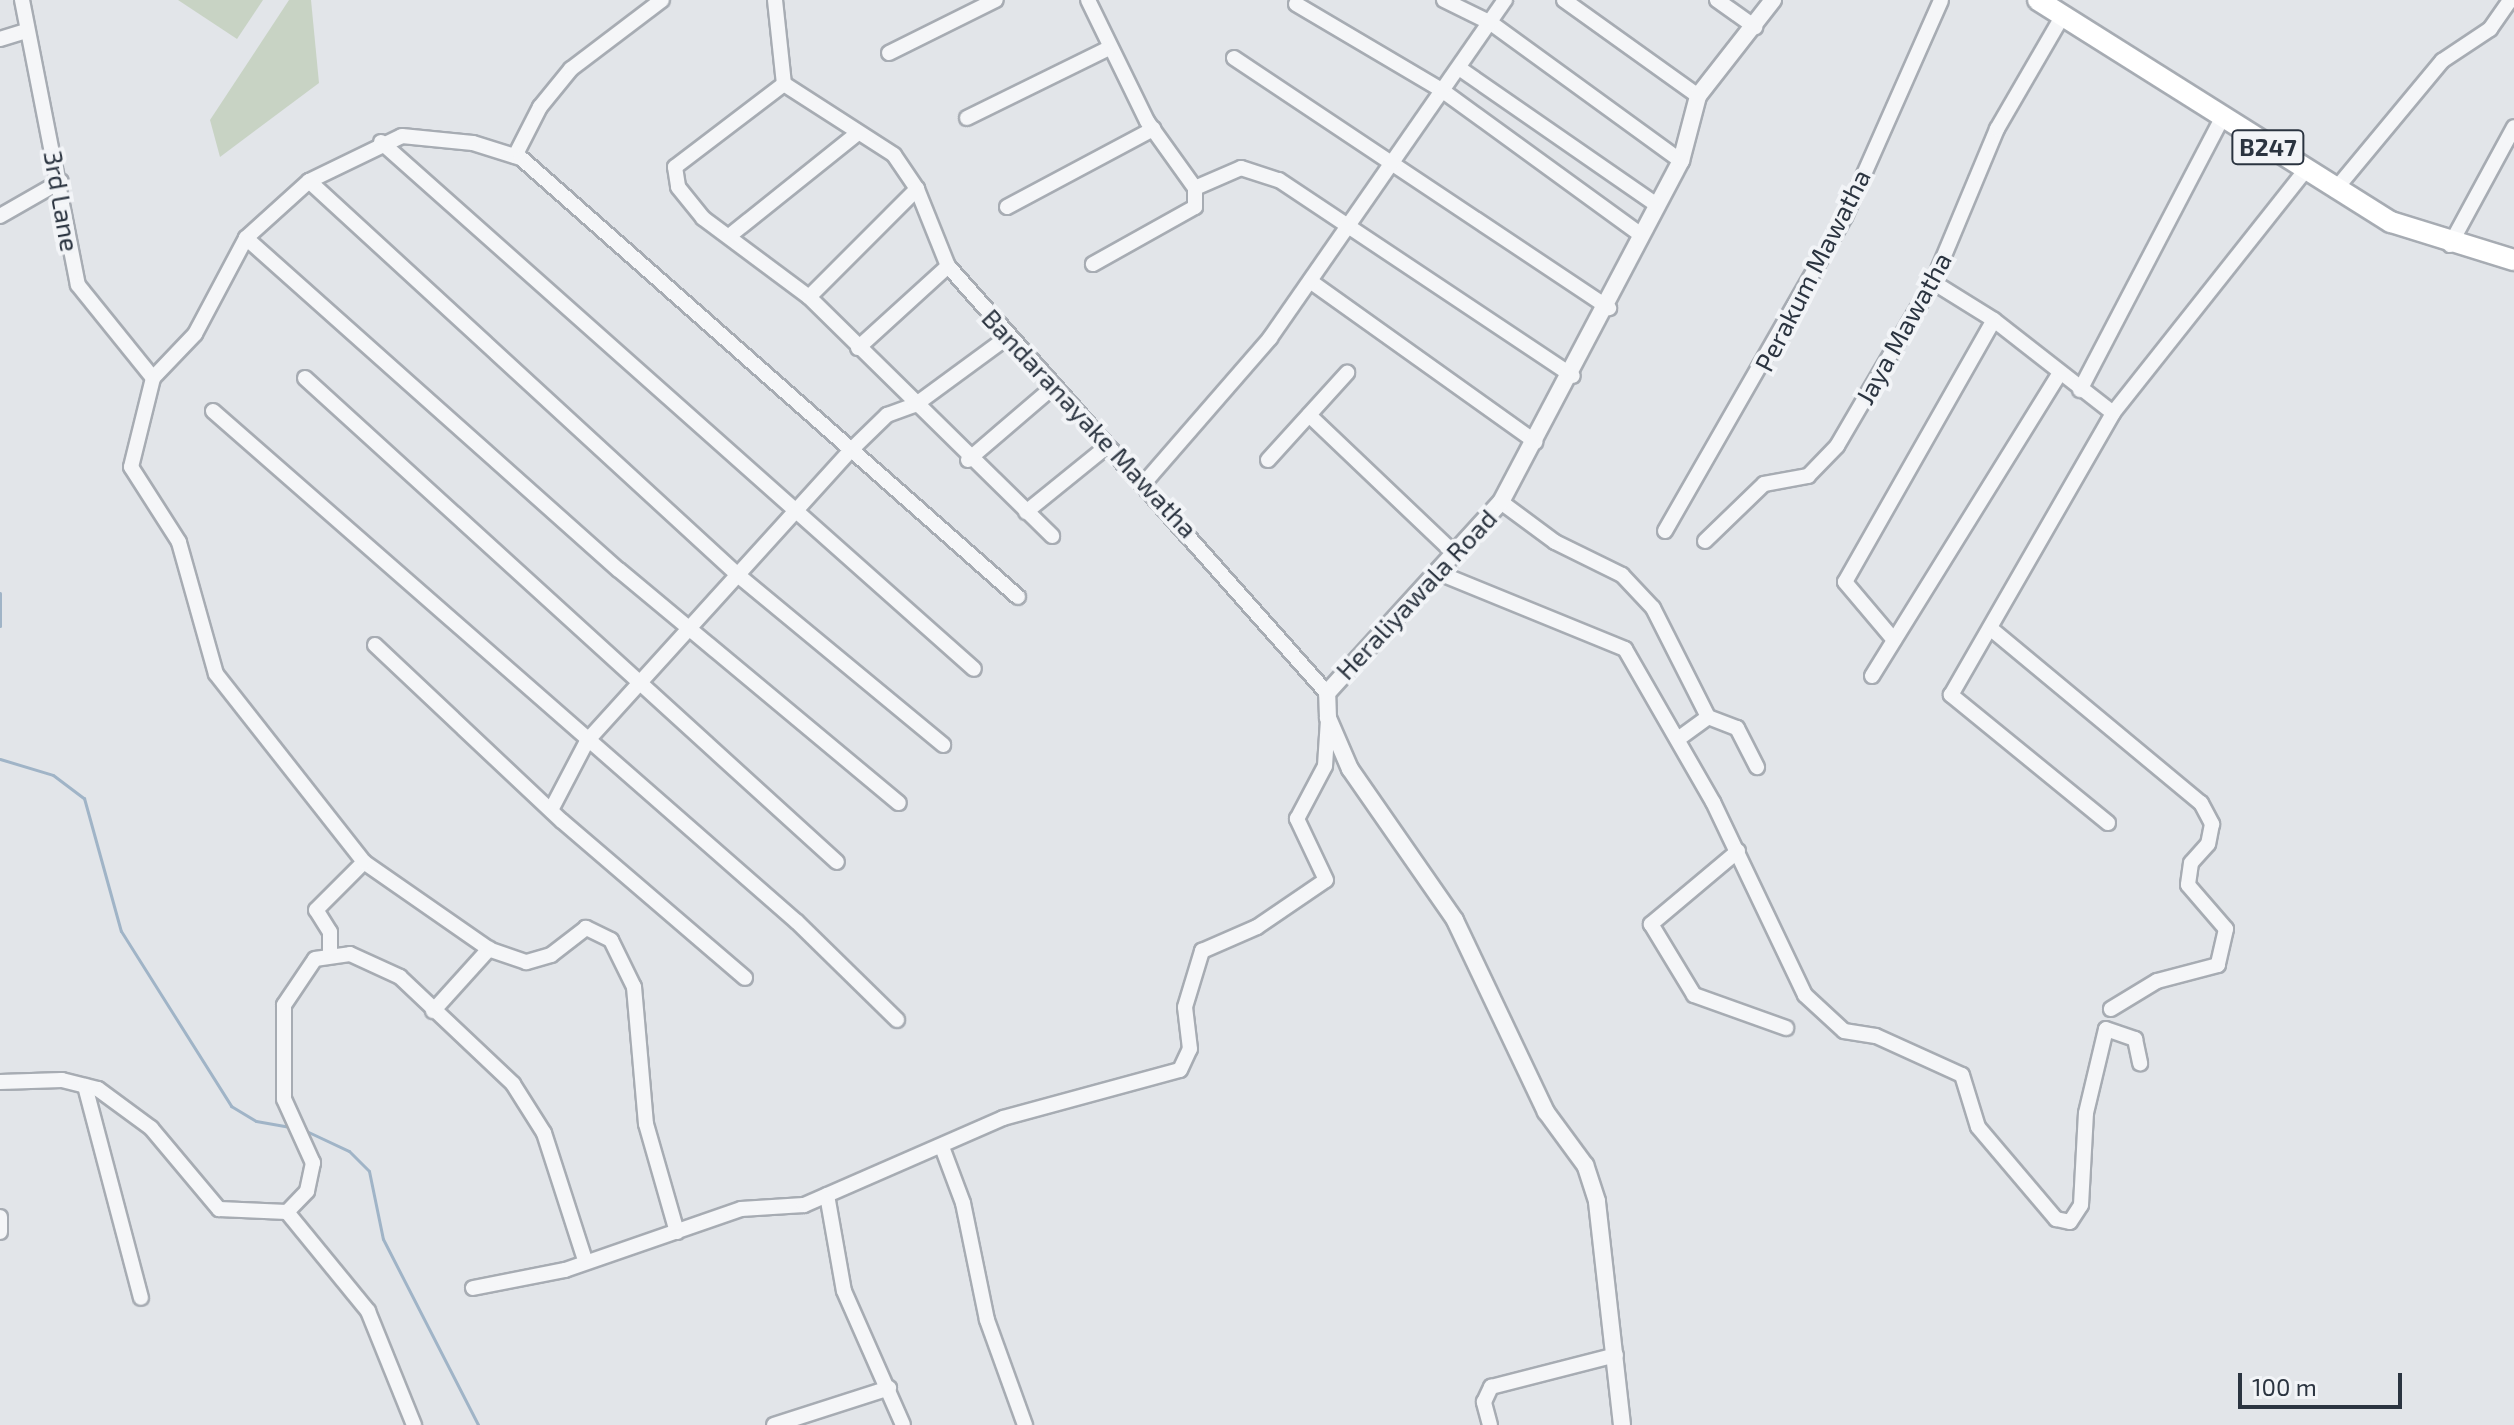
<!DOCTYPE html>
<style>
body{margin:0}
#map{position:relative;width:2514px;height:1425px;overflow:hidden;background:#e2e5e9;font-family:"Exo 2",sans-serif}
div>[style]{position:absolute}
.green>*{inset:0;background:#c8d3c4}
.stream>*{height:3px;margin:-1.5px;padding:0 1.5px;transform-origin:1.5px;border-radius:1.5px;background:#a0b4c7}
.roads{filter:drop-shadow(2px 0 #a7acb3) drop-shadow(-2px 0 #a7acb3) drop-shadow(0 2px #a7acb3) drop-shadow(0 -2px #a7acb3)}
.minor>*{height:14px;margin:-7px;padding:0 7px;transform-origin:7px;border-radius:7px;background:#f5f6f8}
.tertiary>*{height:16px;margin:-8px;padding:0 8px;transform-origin:8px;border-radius:8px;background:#f5f6f8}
.primary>*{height:20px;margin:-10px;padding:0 10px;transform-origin:10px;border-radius:10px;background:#fff}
span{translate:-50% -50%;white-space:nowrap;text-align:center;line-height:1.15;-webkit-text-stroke:8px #f2f4f7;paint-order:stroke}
.shield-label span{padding:2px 6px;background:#f2f4f7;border:2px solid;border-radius:6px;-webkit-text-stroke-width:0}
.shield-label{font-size:24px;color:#2b3440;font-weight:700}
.street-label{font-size:26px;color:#2b3440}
.scale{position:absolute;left:2238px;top:1373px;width:164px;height:36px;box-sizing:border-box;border:4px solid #2b3440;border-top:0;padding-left:10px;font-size:24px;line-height:28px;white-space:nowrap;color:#2b3440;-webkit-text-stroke:6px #f2f4f7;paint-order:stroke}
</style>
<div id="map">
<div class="green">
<div style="clip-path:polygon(178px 0,263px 0,237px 39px)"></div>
<div style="clip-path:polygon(289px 0,311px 0,319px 83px,220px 157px,210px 120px)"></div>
</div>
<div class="stream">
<div style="left:0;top:593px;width:33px;rotate:90deg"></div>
<div style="left:0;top:759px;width:55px;rotate:16.8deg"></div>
<div style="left:53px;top:775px;width:39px;rotate:37deg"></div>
<div style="left:84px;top:798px;width:138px;rotate:74.5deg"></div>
<div style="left:121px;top:931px;width:207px;rotate:57.8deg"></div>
<div style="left:231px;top:1106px;width:29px;rotate:31deg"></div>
<div style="left:256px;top:1121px;width:36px;rotate:10deg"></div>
<div style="left:302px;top:1129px;width:52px;rotate:25.1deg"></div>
<div style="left:349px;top:1151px;width:28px;rotate:45deg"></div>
<div style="left:369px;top:1171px;width:69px;rotate:78.4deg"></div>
<div style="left:383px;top:1239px;width:209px;rotate:62.9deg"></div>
</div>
<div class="roads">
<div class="minor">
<div style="left:22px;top:0;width:290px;rotate:78.9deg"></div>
<div style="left:78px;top:285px;width:119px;rotate:51.1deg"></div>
<div style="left:775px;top:0;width:84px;rotate:83.9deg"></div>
<div style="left:784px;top:84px;width:131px;rotate:32.8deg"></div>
<div style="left:894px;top:155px;width:41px;rotate:55.9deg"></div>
<div style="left:917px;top:189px;width:83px;rotate:68.1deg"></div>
<div style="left:948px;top:266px;width:571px;rotate:48.41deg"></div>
<div style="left:1088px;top:0;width:135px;rotate:64deg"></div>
<div style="left:1147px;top:121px;width:82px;rotate:54.4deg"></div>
<div style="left:1195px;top:188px;width:19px;rotate:90deg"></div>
<div style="left:1195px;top:207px;width:117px;rotate:150.8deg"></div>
<div style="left:1444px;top:0;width:52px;rotate:26.1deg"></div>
<div style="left:1491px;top:23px;width:235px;rotate:36deg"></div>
<div style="left:1564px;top:0;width:165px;rotate:35.6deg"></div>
<div style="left:1717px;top:0;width:47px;rotate:35.4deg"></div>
<div style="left:1296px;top:4px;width:171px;rotate:30.6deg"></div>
<div style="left:1443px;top:91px;width:245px;rotate:36deg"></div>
<div style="left:0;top:39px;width:28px;rotate:-17deg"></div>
<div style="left:889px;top:53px;width:119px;rotate:-26.4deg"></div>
<div style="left:1234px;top:58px;width:451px;rotate:33.7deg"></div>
<div style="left:1459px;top:68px;width:241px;rotate:34.7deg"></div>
<div style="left:784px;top:84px;width:137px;rotate:142.7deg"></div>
<div style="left:675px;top:167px;width:20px;rotate:81deg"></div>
<div style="left:678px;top:187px;width:40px;rotate:51deg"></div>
<div style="left:703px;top:218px;width:132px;rotate:36.7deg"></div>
<div style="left:809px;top:297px;width:341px;rotate:44.5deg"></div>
<div style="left:967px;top:118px;width:156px;rotate:-26.2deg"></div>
<div style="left:381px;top:142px;width:793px;rotate:41.63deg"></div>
<div style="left:515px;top:156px;width:55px;rotate:-63deg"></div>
<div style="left:540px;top:107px;width:49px;rotate:-50.8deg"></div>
<div style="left:571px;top:69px;width:114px;rotate:-37.2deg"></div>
<div style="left:309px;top:181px;width:584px;rotate:42.57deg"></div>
<div style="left:739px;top:576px;width:265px;rotate:39.6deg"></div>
<div style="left:1195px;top:188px;width:50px;rotate:-23.5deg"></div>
<div style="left:1241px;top:168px;width:40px;rotate:18deg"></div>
<div style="left:1279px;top:180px;width:353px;rotate:33.7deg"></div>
<div style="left:2335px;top:190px;width:168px;rotate:-50.3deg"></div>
<div style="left:2442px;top:61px;width:58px;rotate:-33.7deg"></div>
<div style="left:2490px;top:29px;width:35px;rotate:-55deg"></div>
<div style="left:1007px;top:207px;width:166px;rotate:-28.1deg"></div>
<div style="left:0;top:216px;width:70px;rotate:-29.8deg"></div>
<div style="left:733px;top:233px;width:160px;rotate:-38.7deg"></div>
<div style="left:246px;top:238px;width:499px;rotate:41.7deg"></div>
<div style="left:619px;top:570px;width:364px;rotate:39.8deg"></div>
<div style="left:2450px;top:245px;width:134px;rotate:-61.5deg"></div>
<div style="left:1310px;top:281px;width:277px;rotate:35.5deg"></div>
<div style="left:809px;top:297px;width:153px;rotate:-45deg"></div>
<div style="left:1994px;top:320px;width:151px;rotate:38deg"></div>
<div style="left:858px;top:348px;width:122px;rotate:-42.3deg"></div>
<div style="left:305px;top:378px;width:719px;rotate:42.3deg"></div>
<div style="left:2080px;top:390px;width:308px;rotate:-62.4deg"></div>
<div style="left:213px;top:411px;width:776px;rotate:41.19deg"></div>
<div style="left:797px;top:922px;width:140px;rotate:44.4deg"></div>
<div style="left:1309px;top:415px;width:204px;rotate:43.6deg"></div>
<div style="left:968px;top:460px;width:111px;rotate:-40.6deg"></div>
<div style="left:1268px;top:460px;width:118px;rotate:-47.8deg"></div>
<div style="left:1145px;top:482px;width:191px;rotate:-49deg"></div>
<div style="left:1270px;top:338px;width:412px;rotate:-55.2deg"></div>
<div style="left:1501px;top:502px;width:67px;rotate:36.5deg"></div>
<div style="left:1555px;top:542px;width:75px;rotate:26.2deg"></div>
<div style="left:1622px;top:575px;width:45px;rotate:46.8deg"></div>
<div style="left:1653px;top:608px;width:122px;rotate:63.2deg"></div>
<div style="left:1708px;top:717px;width:31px;rotate:21deg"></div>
<div style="left:1737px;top:728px;width:44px;rotate:62.9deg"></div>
<div style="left:1026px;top:512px;width:102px;rotate:-39deg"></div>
<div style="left:1665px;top:531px;width:362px;rotate:-60.2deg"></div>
<div style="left:1845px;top:217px;width:237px;rotate:-66.1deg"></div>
<div style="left:1705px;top:541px;width:82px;rotate:-44deg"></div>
<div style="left:1764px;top:484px;width:45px;rotate:-10.3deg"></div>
<div style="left:1808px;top:476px;width:42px;rotate:-46deg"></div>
<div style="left:1837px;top:446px;width:190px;rotate:-59.7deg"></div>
<div style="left:1933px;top:282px;width:166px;rotate:-67.3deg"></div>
<div style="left:1997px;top:129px;width:132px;rotate:-59.9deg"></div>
<div style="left:1439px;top:573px;width:201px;rotate:22.2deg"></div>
<div style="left:1625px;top:649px;width:177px;rotate:60.1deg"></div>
<div style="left:1713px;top:802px;width:214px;rotate:64.5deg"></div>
<div style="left:1805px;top:995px;width:53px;rotate:42.7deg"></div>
<div style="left:1844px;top:1031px;width:32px;rotate:9deg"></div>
<div style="left:1876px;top:1036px;width:94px;rotate:24.4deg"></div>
<div style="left:1962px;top:1075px;width:54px;rotate:72.9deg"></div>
<div style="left:1978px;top:1127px;width:121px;rotate:49.7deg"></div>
<div style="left:2056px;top:1219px;width:14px;rotate:12deg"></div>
<div style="left:2070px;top:1222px;width:20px;rotate:-57deg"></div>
<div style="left:2081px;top:1205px;width:92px;rotate:-86.9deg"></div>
<div style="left:2086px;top:1113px;width:86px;rotate:-76.6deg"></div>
<div style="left:2106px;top:1029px;width:31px;rotate:19deg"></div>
<div style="left:2135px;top:1039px;width:25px;rotate:78deg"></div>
<div style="left:1990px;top:628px;width:274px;rotate:39.7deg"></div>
<div style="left:2201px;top:803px;width:24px;rotate:62deg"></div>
<div style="left:2212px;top:824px;width:20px;rotate:101deg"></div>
<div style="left:2208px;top:844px;width:25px;rotate:132deg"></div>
<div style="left:2191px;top:863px;width:22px;rotate:98deg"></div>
<div style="left:2188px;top:885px;width:58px;rotate:49.2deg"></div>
<div style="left:2226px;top:929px;width:37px;rotate:103deg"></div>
<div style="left:2218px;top:965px;width:63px;rotate:165.3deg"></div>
<div style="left:2157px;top:981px;width:54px;rotate:148.7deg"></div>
<div style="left:1894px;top:640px;width:76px;rotate:-130.2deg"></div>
<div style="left:1845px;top:582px;width:301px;rotate:-60.4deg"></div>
<div style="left:1994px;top:320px;width:72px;rotate:-148.1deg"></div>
<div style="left:375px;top:645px;width:257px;rotate:43.3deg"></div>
<div style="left:562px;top:821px;width:241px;rotate:40.6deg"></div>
<div style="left:1872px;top:676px;width:355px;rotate:-58.2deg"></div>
<div style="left:1678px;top:739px;width:37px;rotate:-36deg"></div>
<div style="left:551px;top:810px;width:78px;rotate:-62.4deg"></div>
<div style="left:587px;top:741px;width:391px;rotate:-47.8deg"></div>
<div style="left:850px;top:451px;width:52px;rotate:-44.2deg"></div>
<div style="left:887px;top:415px;width:30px;rotate:-20deg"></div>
<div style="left:915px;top:405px;width:117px;rotate:-36.3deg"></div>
<div style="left:2108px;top:823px;width:203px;rotate:-140.8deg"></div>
<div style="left:1951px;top:695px;width:325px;rotate:-60.1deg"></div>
<div style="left:2113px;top:413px;width:309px;rotate:-51.6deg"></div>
<div style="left:1738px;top:851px;width:114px;rotate:140deg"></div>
<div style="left:1651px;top:924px;width:83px;rotate:58.8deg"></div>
<div style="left:1694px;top:995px;width:98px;rotate:19.7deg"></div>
<div style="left:330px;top:952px;width:20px;rotate:-90deg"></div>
<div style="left:330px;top:932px;width:26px;rotate:-122deg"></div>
<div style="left:316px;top:910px;width:68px;rotate:-45deg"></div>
<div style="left:433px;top:1011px;width:84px;rotate:-47.9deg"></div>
<div style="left:0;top:1082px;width:62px;rotate:-1.8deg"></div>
<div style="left:62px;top:1080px;width:37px;rotate:14deg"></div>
<div style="left:98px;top:1089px;width:66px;rotate:36.3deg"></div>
<div style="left:151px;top:1128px;width:106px;rotate:50deg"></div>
<div style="left:219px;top:1209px;width:68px;rotate:2.5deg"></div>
<div style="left:85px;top:1086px;width:219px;rotate:75.2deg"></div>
<div style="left:942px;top:1147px;width:60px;rotate:69.4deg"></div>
<div style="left:963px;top:1203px;width:119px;rotate:78.4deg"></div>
<div style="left:987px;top:1320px;width:112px;rotate:70.1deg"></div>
<div style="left:827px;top:1195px;width:97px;rotate:80deg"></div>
<div style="left:844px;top:1291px;width:146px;rotate:66.2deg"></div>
<div style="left:287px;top:1212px;width:29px;rotate:-46deg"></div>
<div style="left:307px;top:1191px;width:29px;rotate:-78deg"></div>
<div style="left:313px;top:1163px;width:70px;rotate:-114.4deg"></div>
<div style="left:284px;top:1099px;width:94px;rotate:-90deg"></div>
<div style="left:284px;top:1005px;width:55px;rotate:-56deg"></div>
<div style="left:315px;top:959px;width:35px;rotate:-8deg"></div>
<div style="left:350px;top:954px;width:55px;rotate:24.7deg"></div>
<div style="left:400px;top:977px;width:156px;rotate:43.4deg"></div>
<div style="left:513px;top:1084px;width:58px;rotate:57.7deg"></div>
<div style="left:544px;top:1133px;width:133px;rotate:72.1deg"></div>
<div style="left:287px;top:1212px;width:128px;rotate:50.7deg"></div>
<div style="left:368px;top:1311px;width:123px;rotate:68deg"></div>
<div style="left:0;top:1217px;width:15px;rotate:90deg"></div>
<div style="left:677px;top:1232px;width:112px;rotate:-106deg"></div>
<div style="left:646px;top:1124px;width:138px;rotate:-95deg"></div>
<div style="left:634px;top:987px;width:52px;rotate:-116.1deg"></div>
<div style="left:611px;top:940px;width:28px;rotate:-154deg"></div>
<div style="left:586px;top:928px;width:44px;rotate:142.4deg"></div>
<div style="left:551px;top:955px;width:26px;rotate:164deg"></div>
<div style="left:526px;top:962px;width:39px;rotate:-161deg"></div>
<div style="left:489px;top:949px;width:152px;rotate:-145.2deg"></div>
<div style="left:364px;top:862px;width:239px;rotate:-128.2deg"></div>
<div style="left:216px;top:674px;width:137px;rotate:-105.7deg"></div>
<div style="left:179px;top:542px;width:89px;rotate:-122.6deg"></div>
<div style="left:131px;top:467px;width:92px;rotate:-76.1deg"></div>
<div style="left:153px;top:378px;width:61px;rotate:-46.3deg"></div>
<div style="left:195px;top:334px;width:109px;rotate:-62deg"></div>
<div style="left:246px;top:238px;width:85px;rotate:-42.1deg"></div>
<div style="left:309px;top:181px;width:103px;rotate:-25.8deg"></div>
<div style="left:402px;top:136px;width:71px;rotate:5.6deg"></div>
<div style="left:473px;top:143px;width:50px;rotate:17.4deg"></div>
<div style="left:521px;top:158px;width:663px;rotate:41.45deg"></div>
<div style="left:473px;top:1288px;width:94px;rotate:-11.1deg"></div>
<div style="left:565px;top:1270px;width:186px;rotate:-19.1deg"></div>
<div style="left:741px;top:1209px;width:63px;rotate:-3.6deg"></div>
<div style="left:804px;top:1205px;width:217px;rotate:-23.6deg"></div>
<div style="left:1003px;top:1118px;width:183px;rotate:-15.2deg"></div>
<div style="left:1180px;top:1070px;width:23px;rotate:-65deg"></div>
<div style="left:1190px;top:1049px;width:42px;rotate:-96.8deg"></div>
<div style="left:1185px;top:1007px;width:59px;rotate:-73.1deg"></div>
<div style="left:1202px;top:951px;width:60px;rotate:-23.6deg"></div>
<div style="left:1257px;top:927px;width:83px;rotate:-34.3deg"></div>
<div style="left:1326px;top:880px;width:68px;rotate:-115.4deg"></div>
<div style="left:1297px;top:819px;width:60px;rotate:-62.2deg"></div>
<div style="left:1325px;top:766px;width:47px;rotate:-86.3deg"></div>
<div style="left:774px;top:1425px;width:121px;rotate:-17.8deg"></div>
<div style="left:1490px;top:1425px;width:24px;rotate:-105deg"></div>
<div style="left:1484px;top:1402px;width:17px;rotate:-65deg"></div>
<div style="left:1491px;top:1387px;width:129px;rotate:-14.4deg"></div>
</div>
<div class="tertiary">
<div style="left:1622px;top:1425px;width:225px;rotate:-96.4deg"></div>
<div style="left:1597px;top:1201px;width:38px;rotate:-108deg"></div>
<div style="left:1585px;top:1165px;width:66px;rotate:-126.3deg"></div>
<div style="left:1546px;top:1112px;width:212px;rotate:-115.4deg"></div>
<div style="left:1455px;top:920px;width:184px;rotate:-124.8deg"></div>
<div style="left:1350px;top:769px;width:56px;rotate:-113.3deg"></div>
<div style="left:1328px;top:718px;width:25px;rotate:-92deg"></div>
<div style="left:1327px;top:693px;width:258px;rotate:-47.7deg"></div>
<div style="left:1501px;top:502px;width:386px;rotate:-62.2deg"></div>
<div style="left:1681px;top:161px;width:67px;rotate:-75.3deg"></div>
<div style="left:1698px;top:96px;width:122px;rotate:-52deg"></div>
</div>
<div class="primary">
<div style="left:2038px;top:0;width:417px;rotate:32.2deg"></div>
<div style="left:2391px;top:222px;width:129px;rotate:17.2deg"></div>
</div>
</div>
<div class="shield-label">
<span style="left:2268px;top:147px">B247</span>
</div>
<div class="street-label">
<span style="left:62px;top:201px;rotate:80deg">3rd Lane</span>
<span style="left:1812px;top:270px;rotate:-63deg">Perakum Mawatha</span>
<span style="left:1903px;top:328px;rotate:-61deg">Jaya Mawatha</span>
<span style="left:1090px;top:423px;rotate:47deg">Bandaranayake Mawatha</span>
<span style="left:1416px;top:594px;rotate:-47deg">Heraliyawala Road</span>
</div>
<div class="scale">100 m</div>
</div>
